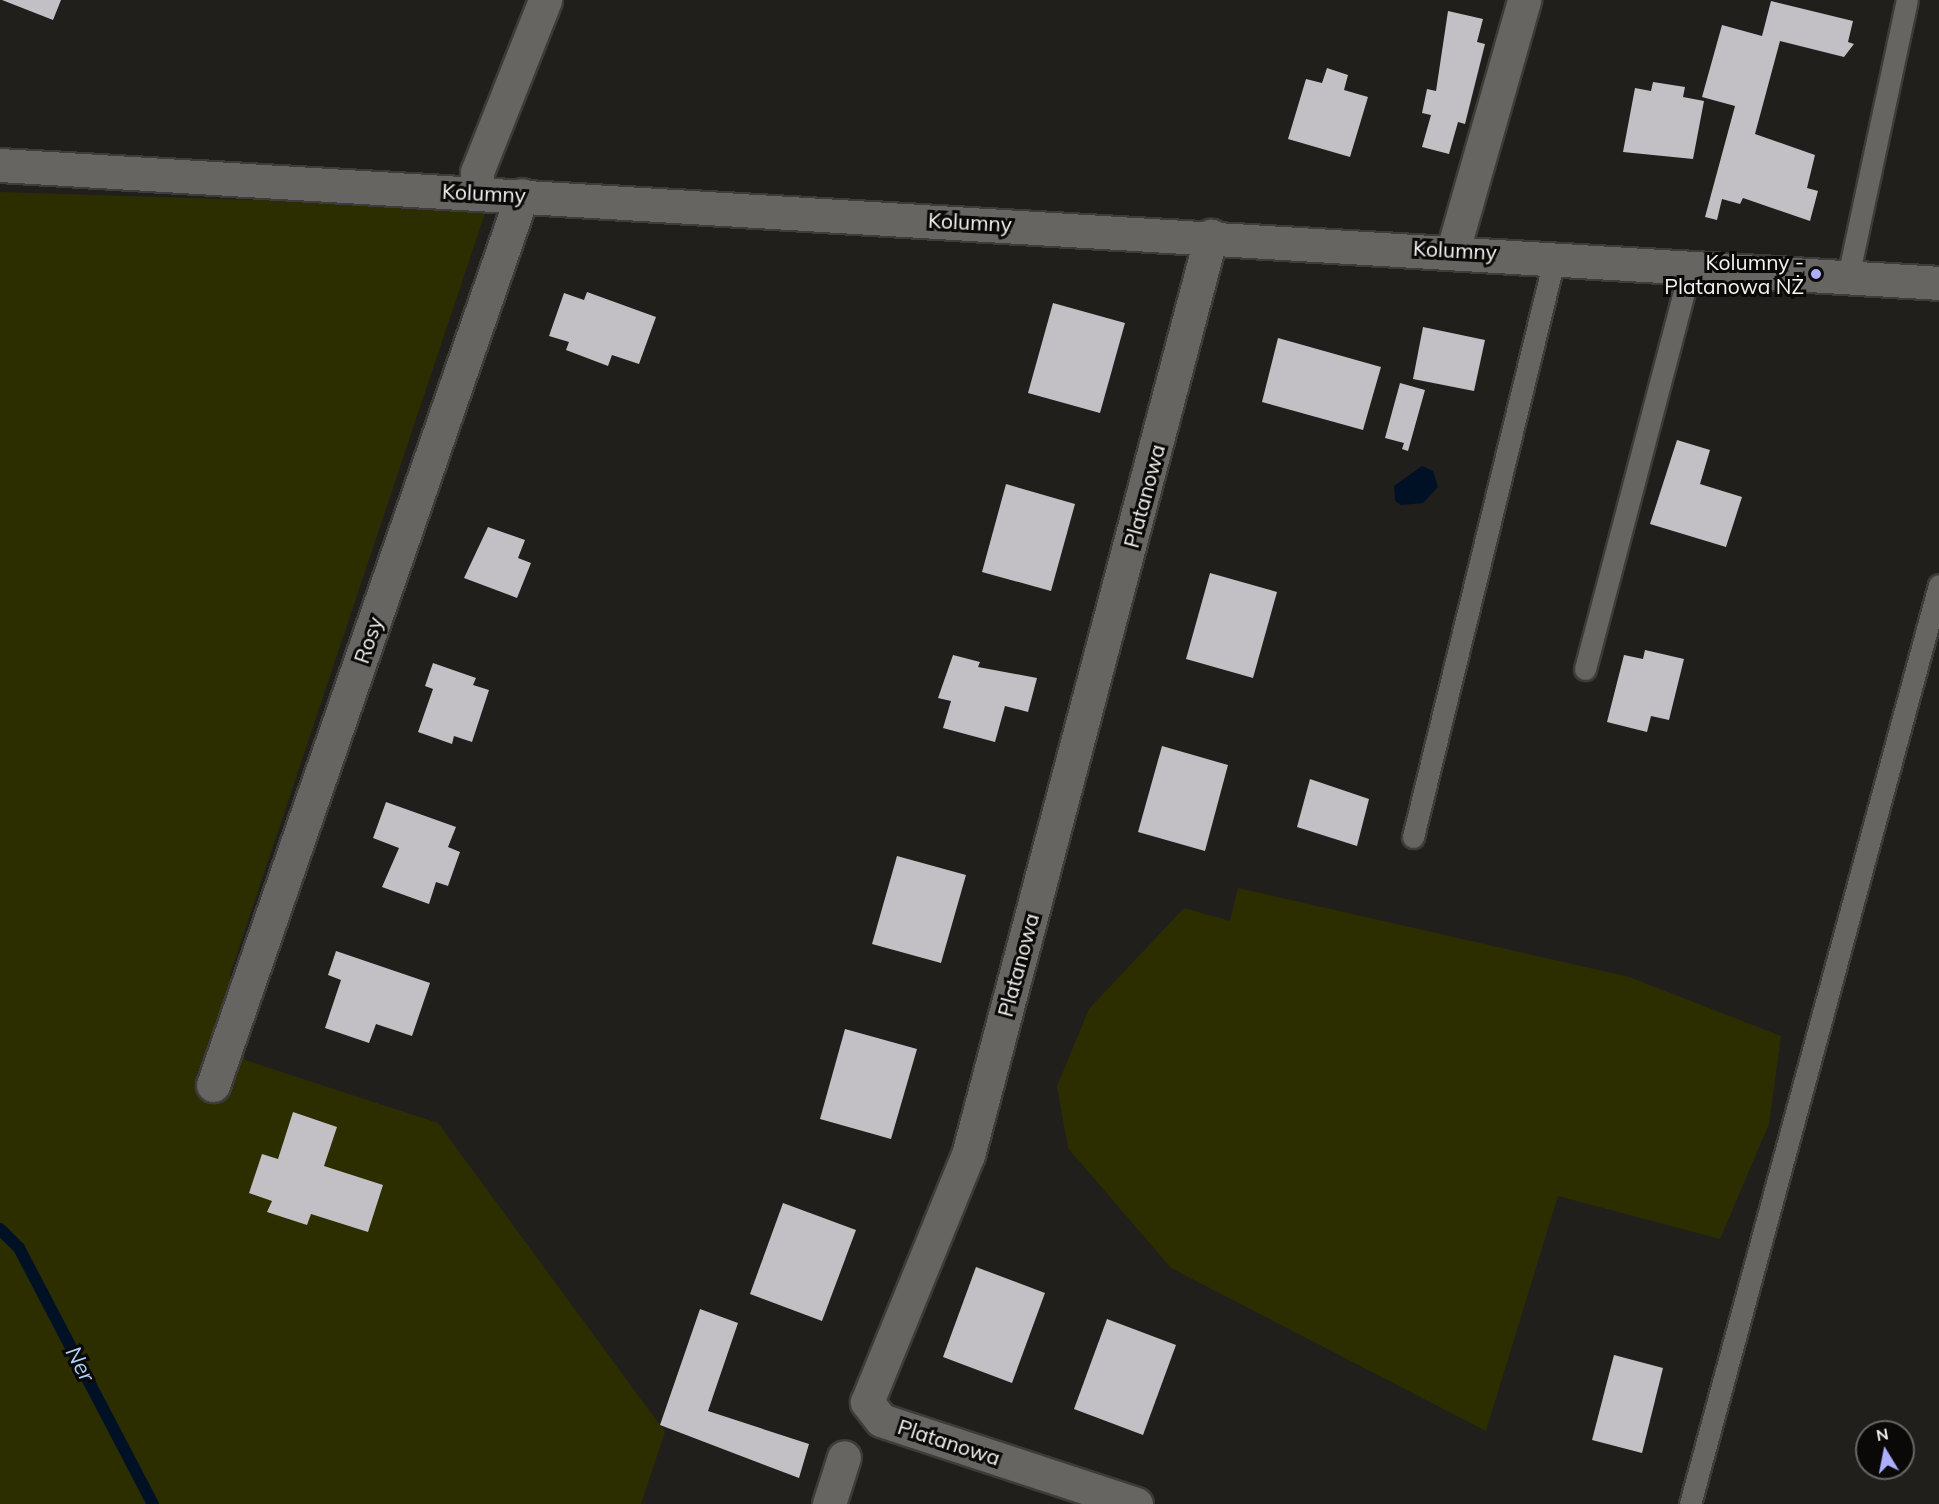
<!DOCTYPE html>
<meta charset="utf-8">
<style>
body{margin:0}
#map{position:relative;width:1939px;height:1504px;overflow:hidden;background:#211f1c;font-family:Mulish,sans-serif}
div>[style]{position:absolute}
.green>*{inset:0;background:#2c2e00}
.water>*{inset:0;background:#001126}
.stream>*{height:12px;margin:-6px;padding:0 6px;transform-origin:6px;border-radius:6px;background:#001126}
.building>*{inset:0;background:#c2c0c4}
.roads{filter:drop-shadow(2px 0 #3d3c3a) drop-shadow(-2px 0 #3d3c3a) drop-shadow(0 2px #3d3c3a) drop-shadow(0 -2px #3d3c3a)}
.service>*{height:21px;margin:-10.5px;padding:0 10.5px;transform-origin:10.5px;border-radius:10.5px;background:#676561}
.minor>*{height:33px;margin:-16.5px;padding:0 16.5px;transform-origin:16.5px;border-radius:16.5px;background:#676561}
.tertiary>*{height:33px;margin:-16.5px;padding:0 16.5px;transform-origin:16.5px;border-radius:16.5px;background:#676561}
.dots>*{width:16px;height:16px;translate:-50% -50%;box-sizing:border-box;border:3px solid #0a0908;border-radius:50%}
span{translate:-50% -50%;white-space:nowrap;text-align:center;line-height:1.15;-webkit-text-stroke:6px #0a0908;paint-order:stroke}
.street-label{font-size:21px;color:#f4f3f0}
.poi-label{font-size:21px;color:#f4f3f0}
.right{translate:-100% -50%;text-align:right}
.water-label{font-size:22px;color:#add4fd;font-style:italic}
.north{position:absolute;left:1855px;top:1420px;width:60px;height:60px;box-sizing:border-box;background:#0a0908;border:2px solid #686765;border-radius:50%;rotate:350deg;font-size:16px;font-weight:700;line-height:24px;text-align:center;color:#f4f3f0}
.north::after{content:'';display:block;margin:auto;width:21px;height:27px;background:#acaffb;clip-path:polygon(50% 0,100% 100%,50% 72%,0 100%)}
</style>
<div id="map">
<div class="green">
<div style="clip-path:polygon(0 192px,487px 207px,230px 975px,245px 1060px,438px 1123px,665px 1432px,641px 1504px,0 1504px)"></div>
<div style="clip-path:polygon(1238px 888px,1629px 977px,1781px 1036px,1769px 1124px,1720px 1239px,1558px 1196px,1486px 1431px,1171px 1268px,1068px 1148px,1057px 1086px,1089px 1009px,1184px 908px,1230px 921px)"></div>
</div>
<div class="water">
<div style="clip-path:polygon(1422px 466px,1433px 471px,1438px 487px,1423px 503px,1401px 505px,1395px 501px,1394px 486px)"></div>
</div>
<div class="stream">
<div style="left:0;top:1229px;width:27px;rotate:45deg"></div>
<div style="left:19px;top:1248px;width:289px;rotate:62.4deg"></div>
</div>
<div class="building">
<div style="clip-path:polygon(2px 0,61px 0,53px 20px)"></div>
<div style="clip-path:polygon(1771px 1px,1853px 21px,1848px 42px,1854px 44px,1844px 57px,1780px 41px,1755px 134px,1815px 155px,1807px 188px,1818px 191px,1810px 221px,1743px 198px,1740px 204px,1722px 199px,1717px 220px,1705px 217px,1735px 106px,1702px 97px,1722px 25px,1762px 36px)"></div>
<div style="clip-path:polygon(1448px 11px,1483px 19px,1477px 42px,1485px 44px,1465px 124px,1458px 122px,1449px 154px,1422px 147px,1431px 115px,1422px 113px,1427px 89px,1436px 91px)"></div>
<div style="clip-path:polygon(1327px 68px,1348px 75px,1344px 90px,1368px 97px,1350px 157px,1288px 139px,1306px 79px,1322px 83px)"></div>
<div style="clip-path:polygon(1653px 82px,1685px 87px,1683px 97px,1704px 101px,1693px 159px,1623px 152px,1635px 88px,1651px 91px)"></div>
<div style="clip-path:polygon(587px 292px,656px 317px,639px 364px,612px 355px,608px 366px,566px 350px,569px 342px,549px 336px,564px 293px,584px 300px)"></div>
<div style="clip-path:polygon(1053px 303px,1125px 323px,1100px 413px,1028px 393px)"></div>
<div style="clip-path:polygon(1423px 327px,1485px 340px,1474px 391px,1413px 379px)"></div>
<div style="clip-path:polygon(1278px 338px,1381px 367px,1363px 430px,1262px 402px)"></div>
<div style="clip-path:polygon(1400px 383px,1425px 390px,1408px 451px,1402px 449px,1404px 443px,1385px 438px)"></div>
<div style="clip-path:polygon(1677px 440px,1710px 450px,1700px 484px,1742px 497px,1726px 547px,1650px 524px)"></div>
<div style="clip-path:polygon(1006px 484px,1075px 504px,1051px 591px,982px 572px)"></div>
<div style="clip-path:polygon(488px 527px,525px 540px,518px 558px,531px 563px,517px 598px,464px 578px)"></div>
<div style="clip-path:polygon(1210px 573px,1277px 592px,1253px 678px,1186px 659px)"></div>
<div style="clip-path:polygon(1645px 650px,1684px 659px,1669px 720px,1651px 716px,1647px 732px,1607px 722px,1624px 655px,1643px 659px)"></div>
<div style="clip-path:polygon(953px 655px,980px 662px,978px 667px,1037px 678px,1028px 712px,1005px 706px,995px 742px,943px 728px,951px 701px,938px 698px)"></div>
<div style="clip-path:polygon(433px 663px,476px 678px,473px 685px,489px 690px,472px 742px,454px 736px,452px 744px,418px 732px,433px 689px,425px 686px)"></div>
<div style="clip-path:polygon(1162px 746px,1228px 765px,1205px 851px,1138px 832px)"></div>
<div style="clip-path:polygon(1310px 779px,1369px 799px,1357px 846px,1297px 827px)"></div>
<div style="clip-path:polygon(386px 802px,456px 827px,448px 847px,460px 852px,448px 886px,436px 882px,429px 904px,382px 887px,399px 848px,373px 838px)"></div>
<div style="clip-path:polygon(897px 856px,966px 875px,941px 963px,872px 944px)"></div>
<div style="clip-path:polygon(336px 951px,430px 983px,412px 1036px,376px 1024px,369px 1043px,325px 1028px,341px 980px,328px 975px)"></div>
<div style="clip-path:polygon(845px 1029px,917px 1049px,891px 1139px,820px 1119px)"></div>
<div style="clip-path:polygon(293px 1112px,337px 1127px,324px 1166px,383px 1185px,368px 1232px,311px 1214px,307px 1225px,267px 1212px,272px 1201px,249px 1193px,262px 1154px,278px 1159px)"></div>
<div style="clip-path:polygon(783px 1203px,856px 1230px,822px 1321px,750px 1294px)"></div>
<div style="clip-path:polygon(976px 1267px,1045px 1293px,1012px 1383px,943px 1357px)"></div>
<div style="clip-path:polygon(700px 1309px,738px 1323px,708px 1411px,809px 1444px,799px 1478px,660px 1425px)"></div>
<div style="clip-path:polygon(1107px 1319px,1176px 1345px,1143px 1435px,1074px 1409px)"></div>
<div style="clip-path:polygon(1614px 1355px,1663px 1368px,1642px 1453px,1592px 1440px)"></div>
</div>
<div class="roads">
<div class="service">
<div style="left:1848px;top:277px;width:283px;rotate:-78deg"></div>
<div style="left:1585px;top:669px;width:417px;rotate:-75.3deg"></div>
<div style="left:1413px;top:837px;width:598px;rotate:-76.27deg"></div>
<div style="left:1690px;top:1504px;width:952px;rotate:-74.84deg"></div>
</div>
<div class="minor">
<div style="left:476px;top:193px;width:21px;rotate:-87deg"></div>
<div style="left:477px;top:172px;width:185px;rotate:-68.4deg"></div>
<div style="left:1453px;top:250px;width:260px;rotate:-74.1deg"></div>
<div style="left:213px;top:1085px;width:942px;rotate:-70.85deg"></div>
<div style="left:829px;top:1504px;width:49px;rotate:-72.3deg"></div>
<div style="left:1136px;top:1504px;width:268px;rotate:-161.8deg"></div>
<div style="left:881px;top:1420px;width:23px;rotate:-128deg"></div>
<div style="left:867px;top:1402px;width:267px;rotate:-67.8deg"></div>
<div style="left:968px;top:1155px;width:951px;rotate:-75.19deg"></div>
</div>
<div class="tertiary">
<div style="left:0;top:165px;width:1943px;rotate:3.48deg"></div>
</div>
</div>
<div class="dots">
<div style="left:1816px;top:274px;background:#acaffb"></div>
</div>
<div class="street-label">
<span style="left:484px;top:193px;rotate:3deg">Kolumny</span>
<span style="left:970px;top:222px;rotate:3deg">Kolumny</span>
<span style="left:1455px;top:250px;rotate:3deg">Kolumny</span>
<span style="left:1144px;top:496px;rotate:-75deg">Platanowa</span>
<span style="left:368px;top:640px;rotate:-71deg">Rosy</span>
<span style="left:1018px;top:965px;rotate:-75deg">Platanowa</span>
<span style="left:949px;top:1442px;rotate:18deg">Platanowa</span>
</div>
<div class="poi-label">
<span class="right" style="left:1804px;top:274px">Kolumny -<br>Platanowa NŻ</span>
</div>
<div class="water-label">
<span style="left:80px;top:1364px;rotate:62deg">Ner</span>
</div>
<div class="north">N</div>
</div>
